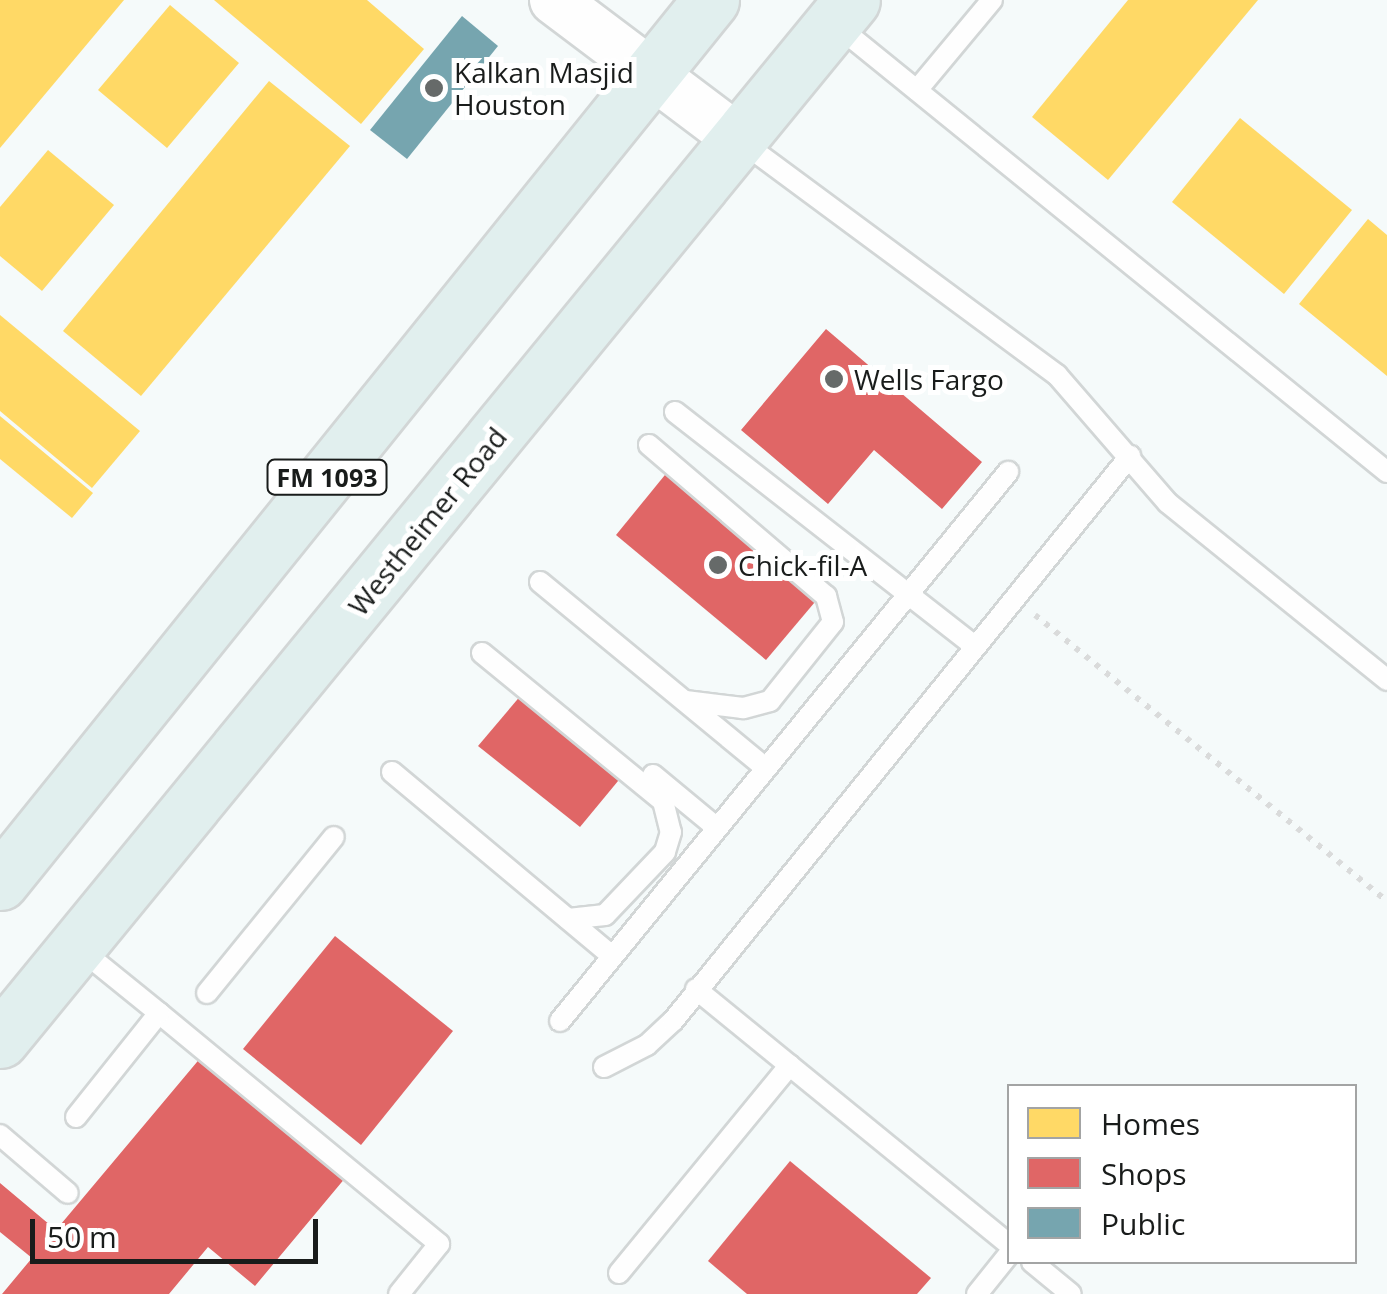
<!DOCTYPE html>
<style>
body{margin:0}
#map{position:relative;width:1387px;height:1294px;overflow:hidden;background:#f5fafa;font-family:"Open Sans",sans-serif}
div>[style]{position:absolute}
.homes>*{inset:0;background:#ffd966}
.shops>*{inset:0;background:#e06666}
.public>*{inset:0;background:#76a5af}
.path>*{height:6px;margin-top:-3px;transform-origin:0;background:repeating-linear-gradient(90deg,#dadbdb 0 5px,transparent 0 13px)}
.roads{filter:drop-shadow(2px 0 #d2d6d6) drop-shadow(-2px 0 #d2d6d6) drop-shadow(0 2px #d2d6d6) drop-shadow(0 -2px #d2d6d6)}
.service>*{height:20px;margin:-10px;padding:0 10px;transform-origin:10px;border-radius:10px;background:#fefefe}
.tertiary>*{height:48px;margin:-24px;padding:0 24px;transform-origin:24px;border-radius:24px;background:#fefefe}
.primary>*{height:55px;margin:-27.5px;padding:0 27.5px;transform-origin:27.5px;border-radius:27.5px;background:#e1efee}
.dots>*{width:28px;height:28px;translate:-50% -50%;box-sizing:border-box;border:5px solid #fff;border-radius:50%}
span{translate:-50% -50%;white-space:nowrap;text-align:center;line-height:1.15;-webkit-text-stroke:10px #fff;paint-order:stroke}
.shield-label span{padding:2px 8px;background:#fff;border:2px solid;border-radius:8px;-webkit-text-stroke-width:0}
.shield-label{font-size:25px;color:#191c1b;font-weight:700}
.poi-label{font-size:28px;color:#191c1b}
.left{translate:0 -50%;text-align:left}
.street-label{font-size:28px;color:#191c1b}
.legend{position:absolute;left:1007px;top:1084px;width:350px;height:180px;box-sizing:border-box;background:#fff;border:2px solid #a3a4a4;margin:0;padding:12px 18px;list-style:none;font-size:30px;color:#191c1b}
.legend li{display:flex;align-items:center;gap:20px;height:50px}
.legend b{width:50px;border:2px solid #a3a4a4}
.scale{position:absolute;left:30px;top:1219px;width:288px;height:45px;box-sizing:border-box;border:5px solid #191c1b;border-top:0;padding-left:12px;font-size:30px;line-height:35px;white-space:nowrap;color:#191c1b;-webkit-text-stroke:8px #fff;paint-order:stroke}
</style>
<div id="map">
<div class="homes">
<div style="clip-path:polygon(0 0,124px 0,0 148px)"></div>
<div style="clip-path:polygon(214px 0,367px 0,424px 49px,361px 124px)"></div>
<div style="clip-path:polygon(1128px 0,1258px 0,1108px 180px,1032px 117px)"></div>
<div style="clip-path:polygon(170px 5px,239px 63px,167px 148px,98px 90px)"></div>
<div style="clip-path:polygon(269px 81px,350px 146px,141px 396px,63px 331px)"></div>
<div style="clip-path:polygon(1240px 118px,1352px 210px,1284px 294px,1172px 202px)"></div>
<div style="clip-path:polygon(48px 150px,114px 205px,42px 291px,0 256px,0 207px)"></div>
<div style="clip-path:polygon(1368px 219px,1387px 235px,1387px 376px,1299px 304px)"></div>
<div style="clip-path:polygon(0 315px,140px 431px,92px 488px,0 411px)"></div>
<div style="clip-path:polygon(0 416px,93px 493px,72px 518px,0 459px)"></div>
</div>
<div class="shops">
<div style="clip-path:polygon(826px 329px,982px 462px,942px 509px,874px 450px,828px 504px,741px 430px)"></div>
<div style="clip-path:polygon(669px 470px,820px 596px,766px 660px,616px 535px)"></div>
<div style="clip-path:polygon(522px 694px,623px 775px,580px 827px,478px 746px)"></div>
<div style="clip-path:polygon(335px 936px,453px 1031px,361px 1145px,243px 1049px)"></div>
<div style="clip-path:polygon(202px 1056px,346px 1177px,255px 1286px,208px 1247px,169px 1294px,2px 1294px,32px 1258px,0 1232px,0 1183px,56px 1230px)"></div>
<div style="clip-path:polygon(790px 1161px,931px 1278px,917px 1294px,747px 1294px,708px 1261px)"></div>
</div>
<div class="public">
<div style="clip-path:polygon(462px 16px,498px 46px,407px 159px,370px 130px)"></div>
</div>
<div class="path">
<div style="left:1035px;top:615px;width:454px;rotate:39.1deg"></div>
</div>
<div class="roads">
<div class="service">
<div style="left:835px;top:24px;width:711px;rotate:39.06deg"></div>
<div style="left:917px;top:90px;width:117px;rotate:-50.2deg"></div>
<div style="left:738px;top:139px;width:397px;rotate:36.5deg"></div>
<div style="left:1057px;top:375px;width:169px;rotate:49.1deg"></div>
<div style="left:1168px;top:503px;width:282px;rotate:38.9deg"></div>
<div style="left:675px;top:412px;width:380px;rotate:38deg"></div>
<div style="left:649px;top:445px;width:233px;rotate:40.5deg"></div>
<div style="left:826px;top:596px;width:27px;rotate:75deg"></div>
<div style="left:833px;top:622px;width:101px;rotate:128.6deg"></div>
<div style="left:770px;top:701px;width:28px;rotate:165deg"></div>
<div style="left:743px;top:708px;width:58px;rotate:-173.1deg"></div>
<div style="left:540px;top:582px;width:293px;rotate:39.5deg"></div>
<div style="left:482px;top:653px;width:234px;rotate:39.3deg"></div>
<div style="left:663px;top:801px;width:32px;rotate:76deg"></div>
<div style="left:671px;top:832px;width:21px;rotate:107deg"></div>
<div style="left:665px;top:852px;width:87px;rotate:133.6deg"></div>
<div style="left:605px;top:915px;width:37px;rotate:174deg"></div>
<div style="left:392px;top:772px;width:287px;rotate:39.9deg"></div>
<div style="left:653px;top:775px;width:83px;rotate:39.6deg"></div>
<div style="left:696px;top:989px;width:404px;rotate:39.2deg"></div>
<div style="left:207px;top:993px;width:201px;rotate:-50.9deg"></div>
<div style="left:159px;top:1013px;width:363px;rotate:39.5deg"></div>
<div style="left:439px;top:1244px;width:64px;rotate:128.7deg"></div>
<div style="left:560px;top:1021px;width:709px;rotate:-50.78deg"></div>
<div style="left:604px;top:1067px;width:48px;rotate:-27.1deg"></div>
<div style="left:647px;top:1045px;width:35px;rotate:-43deg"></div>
<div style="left:673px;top:1021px;width:727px;rotate:-51.03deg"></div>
<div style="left:76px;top:1117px;width:133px;rotate:-51.4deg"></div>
<div style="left:159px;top:1013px;width:102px;rotate:-141deg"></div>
<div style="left:0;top:1135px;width:89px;rotate:40.5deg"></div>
<div style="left:1032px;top:1262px;width:50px;rotate:39.4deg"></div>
<div style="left:619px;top:1273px;width:269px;rotate:-50.6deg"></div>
<div style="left:977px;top:1294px;width:51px;rotate:-51.3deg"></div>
</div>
<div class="tertiary">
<div style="left:554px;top:0;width:228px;rotate:37deg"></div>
</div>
<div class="primary">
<div style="left:0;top:882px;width:1133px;rotate:-51.13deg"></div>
<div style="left:0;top:1040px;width:1344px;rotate:-50.67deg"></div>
</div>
</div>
<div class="dots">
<div style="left:434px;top:88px;background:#666a69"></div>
<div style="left:834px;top:379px;background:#666a69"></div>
<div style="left:718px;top:565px;background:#666a69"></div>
</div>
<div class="shield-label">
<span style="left:327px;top:477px">FM 1093</span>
</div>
<div class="poi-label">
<span class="left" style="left:454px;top:88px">Kalkan Masjid<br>Houston</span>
<span class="left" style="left:854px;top:379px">Wells Fargo</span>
<span class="left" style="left:738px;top:565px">Chick-fil-A</span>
</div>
<div class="street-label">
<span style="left:427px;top:521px;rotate:-51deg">Westheimer Road</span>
</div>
<ul class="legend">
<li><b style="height:28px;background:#ffd966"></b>Homes</li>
<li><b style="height:28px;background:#e06666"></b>Shops</li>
<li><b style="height:28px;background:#76a5af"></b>Public</li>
</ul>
<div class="scale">50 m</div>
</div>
